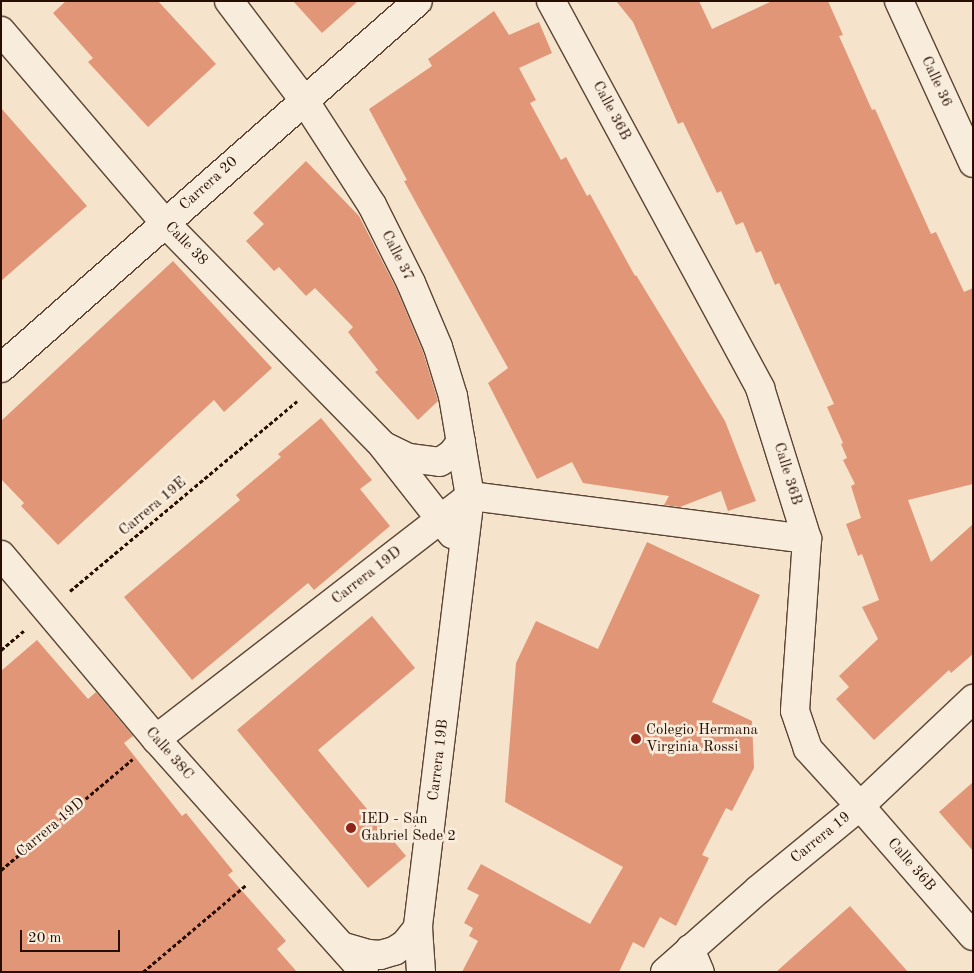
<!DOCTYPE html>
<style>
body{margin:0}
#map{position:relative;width:974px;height:973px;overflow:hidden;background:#f5e4cb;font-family:"Old Standard TT",serif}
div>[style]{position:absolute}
.building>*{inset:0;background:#e19678}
.path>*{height:3px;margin-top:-1.5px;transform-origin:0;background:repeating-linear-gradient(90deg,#280e00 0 4px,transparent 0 6.5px)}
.roads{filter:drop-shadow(1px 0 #5b4433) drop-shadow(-1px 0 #5b4433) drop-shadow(0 1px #5b4433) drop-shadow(0 -1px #5b4433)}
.minor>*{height:28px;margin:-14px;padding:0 14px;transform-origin:14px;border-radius:14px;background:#f8eddd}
.tertiary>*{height:28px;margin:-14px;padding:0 14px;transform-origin:14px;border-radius:14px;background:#f8eddd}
.dots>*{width:14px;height:14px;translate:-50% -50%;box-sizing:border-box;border:2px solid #f8eddd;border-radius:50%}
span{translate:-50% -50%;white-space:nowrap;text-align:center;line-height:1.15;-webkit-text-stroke:5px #f8eddd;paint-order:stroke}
.street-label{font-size:15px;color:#280e00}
.poi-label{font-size:15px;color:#280e00}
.left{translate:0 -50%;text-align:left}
.frame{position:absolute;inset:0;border:2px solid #280e00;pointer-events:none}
.scale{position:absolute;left:20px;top:930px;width:100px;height:22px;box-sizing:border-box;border:2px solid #280e00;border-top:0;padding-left:6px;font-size:15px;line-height:18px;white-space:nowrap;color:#280e00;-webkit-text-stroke:4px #f8eddd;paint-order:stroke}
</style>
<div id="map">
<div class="building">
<div style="clip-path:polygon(66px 1px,158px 1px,216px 64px,148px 127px,88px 62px,93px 58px,53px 13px)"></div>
<div style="clip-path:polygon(293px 1px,358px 1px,322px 33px)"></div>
<div style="clip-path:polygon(616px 1px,699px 1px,712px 29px,772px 1px,828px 1px,843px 35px,839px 36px,872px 110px,875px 109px,931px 234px,936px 232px,964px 292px,973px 288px,973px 484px,908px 500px,931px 562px,973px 524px,973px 654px,951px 673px,949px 670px,874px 740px,836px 699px,849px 687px,839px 676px,878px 639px,862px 607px,879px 600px,862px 554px,858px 556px,846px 524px,861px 518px,851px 486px,855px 484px,843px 460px,847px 458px,841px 444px,843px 443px,827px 407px,834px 404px,779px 283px,775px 285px,761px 251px,756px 253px,743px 222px,736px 225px,721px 191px,717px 193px,683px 122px,678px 124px,633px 22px)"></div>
<div style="clip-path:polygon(494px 11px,509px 35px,539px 22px,552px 53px,519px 68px,536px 100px,530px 103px,561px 160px,566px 157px,587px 196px,590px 194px,635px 276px,636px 275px,725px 421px,756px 501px,728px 511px,721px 491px,680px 507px,664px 505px,669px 496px,583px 483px,572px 462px,537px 479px,488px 383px,508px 368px,421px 212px,404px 181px,407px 180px,369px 109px,432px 66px,428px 59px)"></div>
<div style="clip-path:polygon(1px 108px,87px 206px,1px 281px)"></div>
<div style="clip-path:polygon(306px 161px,359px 216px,397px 290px,423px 352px,438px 401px,418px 420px,375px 372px,378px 370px,348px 332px,353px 327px,315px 288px,306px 296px,279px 267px,274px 271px,246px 241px,264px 224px,253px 213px)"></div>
<div style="clip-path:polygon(173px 261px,272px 368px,224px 412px,214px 400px,58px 545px,21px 506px,24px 503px,1px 479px,1px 421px)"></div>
<div style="clip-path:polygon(321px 418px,372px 480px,360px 489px,390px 526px,314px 590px,308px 583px,192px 680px,124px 597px,240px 500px,236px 495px,281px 457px,278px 454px)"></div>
<div style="clip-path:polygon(647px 542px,760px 595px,712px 702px,752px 721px,754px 768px,732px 811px,726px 808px,702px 855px,709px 858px,676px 926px,660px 917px,644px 948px,633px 942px,619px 972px,462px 972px,478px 941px,469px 936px,473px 928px,464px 923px,479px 895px,467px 889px,481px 864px,590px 924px,623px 867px,505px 802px,516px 663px,536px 621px,598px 649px)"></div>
<div style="clip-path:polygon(372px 616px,415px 668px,318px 750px,406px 856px,368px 888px,237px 730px)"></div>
<div style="clip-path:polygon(37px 640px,88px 699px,96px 692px,133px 736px,124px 743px,182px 816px,186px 813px,233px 871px,228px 875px,286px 941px,277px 949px,297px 972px,1px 972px,1px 671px)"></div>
<div style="clip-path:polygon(973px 782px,973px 851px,939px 812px)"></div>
<div style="clip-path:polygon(850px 906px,908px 972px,776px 972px,804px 947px)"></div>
</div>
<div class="path">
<div style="left:70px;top:591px;width:296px;rotate:-39.9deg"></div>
<div style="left:1px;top:650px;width:30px;rotate:-40deg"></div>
<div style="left:1px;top:870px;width:172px;rotate:-40.1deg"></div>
<div style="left:143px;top:972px;width:135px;rotate:-40.2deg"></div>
</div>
<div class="roads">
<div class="minor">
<div style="left:551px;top:1px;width:440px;rotate:61.6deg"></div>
<div style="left:760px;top:388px;width:158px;rotate:72.7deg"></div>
<div style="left:807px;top:539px;width:172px;rotate:94deg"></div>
<div style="left:795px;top:711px;width:40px;rotate:71.1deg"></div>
<div style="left:808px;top:749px;width:77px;rotate:47.6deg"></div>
<div style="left:860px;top:806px;width:172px;rotate:49deg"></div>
<div style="left:899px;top:1px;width:178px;rotate:65.4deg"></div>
<div style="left:1px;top:31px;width:253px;rotate:49.5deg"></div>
<div style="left:165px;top:223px;width:312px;rotate:45.6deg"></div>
<div style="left:383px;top:446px;width:112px;rotate:51.9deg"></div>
<div style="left:384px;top:446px;width:28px;rotate:26deg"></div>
<div style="left:409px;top:458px;width:31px;rotate:7deg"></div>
<div style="left:440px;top:462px;width:14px;rotate:-34deg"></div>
<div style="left:452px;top:454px;width:15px;rotate:-53deg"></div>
<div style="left:1px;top:555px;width:241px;rotate:49.9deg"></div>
<div style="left:156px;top:739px;width:312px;rotate:48.2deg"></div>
<div style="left:156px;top:739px;width:397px;rotate:-37.7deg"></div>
<div style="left:470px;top:496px;width:340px;rotate:7.3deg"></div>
<div style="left:344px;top:947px;width:25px;rotate:16deg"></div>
<div style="left:368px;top:954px;width:12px;rotate:5deg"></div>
<div style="left:380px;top:955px;width:15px;rotate:-16deg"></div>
<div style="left:394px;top:951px;width:13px;rotate:-32deg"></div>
<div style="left:405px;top:944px;width:21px;rotate:-51deg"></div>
<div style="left:690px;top:949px;width:25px;rotate:67deg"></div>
</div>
<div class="tertiary">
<div style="left:229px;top:1px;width:124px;rotate:52.9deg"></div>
<div style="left:304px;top:100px;width:125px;rotate:57.1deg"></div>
<div style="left:372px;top:205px;width:87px;rotate:63.4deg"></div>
<div style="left:411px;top:283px;width:69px;rotate:67.1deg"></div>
<div style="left:438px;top:347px;width:51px;rotate:73deg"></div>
<div style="left:453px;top:396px;width:101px;rotate:80.4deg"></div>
<div style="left:470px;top:496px;width:435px;rotate:96.9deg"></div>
<div style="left:418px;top:928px;width:44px;rotate:86.1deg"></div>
<div style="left:1px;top:368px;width:555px;rotate:-41.35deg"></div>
<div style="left:665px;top:972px;width:125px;rotate:-41.4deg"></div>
<div style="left:759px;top:889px;width:131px;rotate:-39.4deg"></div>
<div style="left:860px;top:806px;width:156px;rotate:-43.4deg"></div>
</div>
</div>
<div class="dots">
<div style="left:636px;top:739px;background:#8f2418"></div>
<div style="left:351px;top:828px;background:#8f2418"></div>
</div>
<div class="street-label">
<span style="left:936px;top:82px;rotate:65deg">Calle 36</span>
<span style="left:611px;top:111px;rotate:62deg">Calle 36B</span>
<span style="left:209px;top:184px;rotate:-42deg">Carrera 20</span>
<span style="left:186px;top:244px;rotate:46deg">Calle 38</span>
<span style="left:397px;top:256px;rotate:63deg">Calle 37</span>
<span style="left:787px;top:474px;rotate:73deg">Calle 36B</span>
<span style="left:153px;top:507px;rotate:-40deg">Carrera 19E</span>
<span style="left:367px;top:576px;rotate:-38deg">Carrera 19D</span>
<span style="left:169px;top:754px;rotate:49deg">Calle 38C</span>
<span style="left:439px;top:760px;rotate:-83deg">Carrera 19B</span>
<span style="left:51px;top:828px;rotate:-40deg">Carrera 19D</span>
<span style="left:821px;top:838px;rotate:-39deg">Carrera 19</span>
<span style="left:911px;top:865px;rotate:49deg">Calle 36B</span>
</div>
<div class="poi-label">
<span class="left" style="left:646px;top:739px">Colegio Hermana<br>Virginia Rossi</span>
<span class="left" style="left:361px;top:828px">IED - San<br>Gabriel Sede 2</span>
</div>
<div class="frame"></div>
<div class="scale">20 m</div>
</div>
